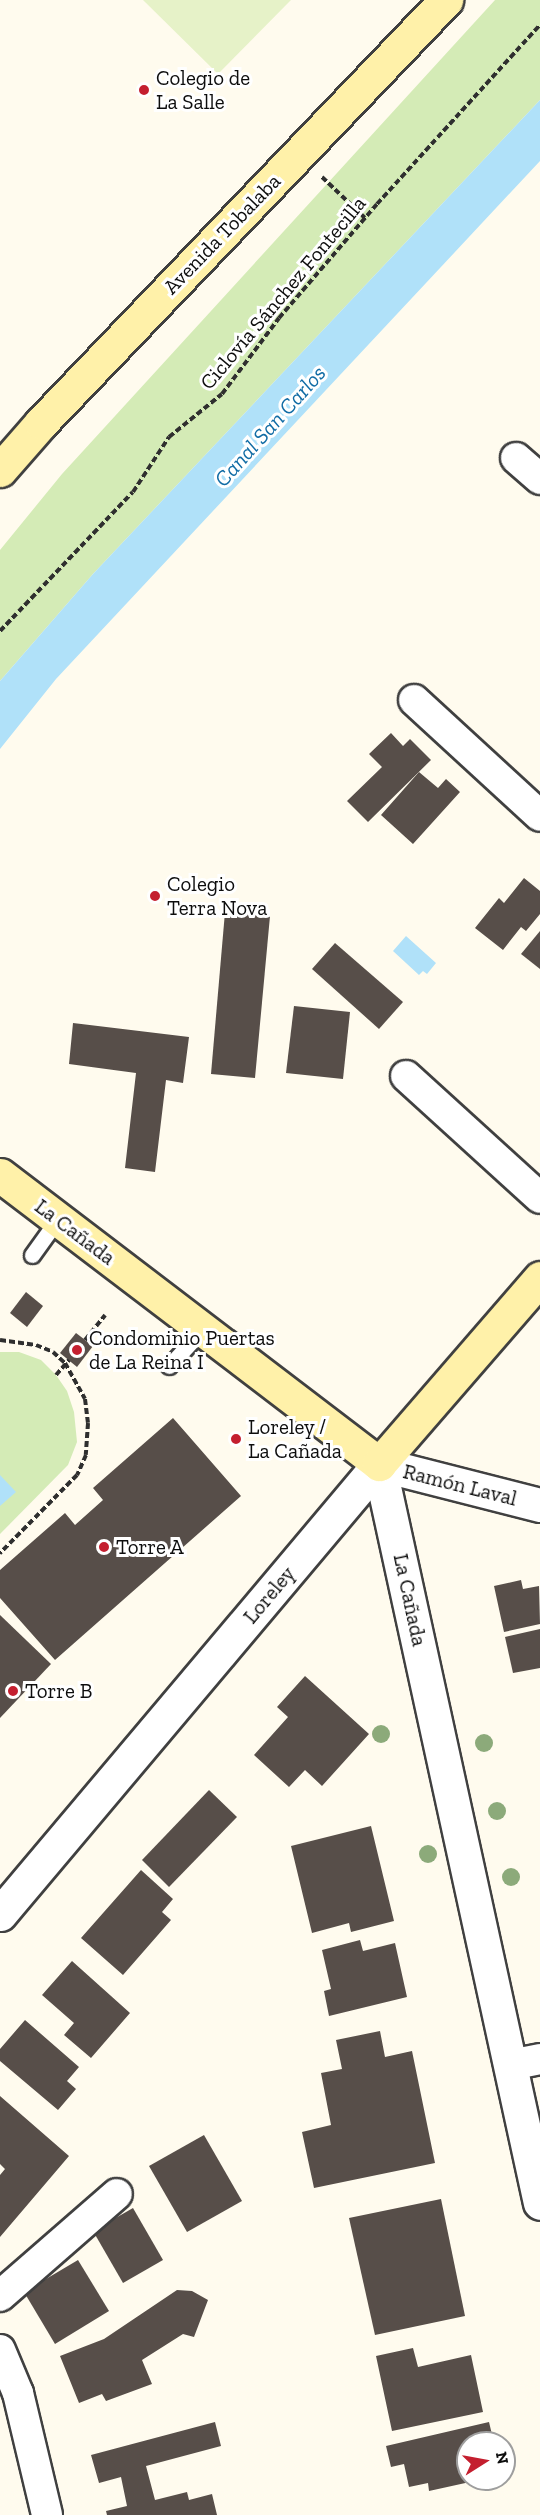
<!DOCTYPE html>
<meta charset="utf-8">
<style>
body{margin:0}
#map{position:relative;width:540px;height:2515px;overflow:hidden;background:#fffbee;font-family:"Zilla Slab",serif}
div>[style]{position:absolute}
.green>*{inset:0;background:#d4ebb6}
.pitch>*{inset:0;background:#e6f2c8}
.water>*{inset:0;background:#b0e1f9}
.building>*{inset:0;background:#574e49}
.path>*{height:4px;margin-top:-2px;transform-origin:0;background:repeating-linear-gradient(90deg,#2f2f2f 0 6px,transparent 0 9px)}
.roads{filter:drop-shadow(2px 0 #404040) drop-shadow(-2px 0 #404040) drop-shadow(0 2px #404040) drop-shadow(0 -2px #404040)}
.service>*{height:15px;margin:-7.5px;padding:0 7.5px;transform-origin:7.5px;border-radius:7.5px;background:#fff}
.minor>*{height:30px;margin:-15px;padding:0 15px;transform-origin:15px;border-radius:15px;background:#fff}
.tertiary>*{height:33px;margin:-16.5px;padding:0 16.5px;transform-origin:16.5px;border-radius:16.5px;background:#fff}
.secondary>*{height:33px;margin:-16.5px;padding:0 16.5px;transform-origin:16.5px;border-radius:16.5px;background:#fff1a9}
.trees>*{width:18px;height:18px;margin:-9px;border-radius:50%;background:#8caa7a}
.dots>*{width:16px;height:16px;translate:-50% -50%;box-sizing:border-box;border:3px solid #fff;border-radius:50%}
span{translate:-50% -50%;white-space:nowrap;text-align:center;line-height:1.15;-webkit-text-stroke:6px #fff;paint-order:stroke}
.poi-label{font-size:21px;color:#0d0d0d}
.left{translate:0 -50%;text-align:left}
.street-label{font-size:21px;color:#0d0d0d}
.water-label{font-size:22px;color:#116ca5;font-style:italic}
.north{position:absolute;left:456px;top:2431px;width:60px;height:60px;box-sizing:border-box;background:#fff;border:2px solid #9e9e9e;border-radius:50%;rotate:79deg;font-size:16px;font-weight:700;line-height:24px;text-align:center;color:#0d0d0d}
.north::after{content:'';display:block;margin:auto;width:21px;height:27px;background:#c41f2f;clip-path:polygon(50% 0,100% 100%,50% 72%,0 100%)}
</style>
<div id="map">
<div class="green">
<div style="clip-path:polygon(495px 0,540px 0,540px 100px,93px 574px,0 681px,0 550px,62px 474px)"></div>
<div style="clip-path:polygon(0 1352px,19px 1352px,41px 1360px,56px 1375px,67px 1391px,74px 1412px,77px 1442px,68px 1465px,0 1534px)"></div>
</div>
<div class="pitch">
<div style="clip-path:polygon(143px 0,291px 0,218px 74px)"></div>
</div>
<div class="water">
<div style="clip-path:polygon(540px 100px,540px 161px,56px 679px,0 749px,0 681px,93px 574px)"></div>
<div style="clip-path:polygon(406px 936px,436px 963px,427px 974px,423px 971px,419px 975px,393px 951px)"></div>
<div style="clip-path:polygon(0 1475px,16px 1492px,0 1506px)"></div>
</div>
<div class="building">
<div style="clip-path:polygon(391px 733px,403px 746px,410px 739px,431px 760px,368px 822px,347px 801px,382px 767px,369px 754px)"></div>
<div style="clip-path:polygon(419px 772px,438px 788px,446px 779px,460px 792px,413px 844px,381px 815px)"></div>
<div style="clip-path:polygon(524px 878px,540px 891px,540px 914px,526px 931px,521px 927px,503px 950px,475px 928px,499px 898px,504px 903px)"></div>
<div style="clip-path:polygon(225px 912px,270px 916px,255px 1078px,211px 1074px)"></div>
<div style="clip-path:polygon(540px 931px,540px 969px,521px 954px)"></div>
<div style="clip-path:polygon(335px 943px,403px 1002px,379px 1029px,312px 969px)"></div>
<div style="clip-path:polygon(294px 1006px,350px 1012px,343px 1079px,286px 1073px)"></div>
<div style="clip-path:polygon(73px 1023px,189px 1037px,183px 1083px,166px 1080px,155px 1172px,125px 1168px,136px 1073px,69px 1064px)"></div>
<div style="clip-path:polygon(26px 1292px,43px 1306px,27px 1327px,10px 1313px)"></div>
<div style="clip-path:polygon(76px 1333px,93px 1346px,77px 1367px,60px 1353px)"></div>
<div style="clip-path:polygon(173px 1418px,241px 1496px,55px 1660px,0 1598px,0 1570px,65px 1513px,75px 1525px,103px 1500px,93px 1488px)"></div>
<div style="clip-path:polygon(521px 1580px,523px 1589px,539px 1586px,540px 1624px,504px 1632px,494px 1586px)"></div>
<div style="clip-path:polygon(0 1615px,51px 1664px,0 1718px)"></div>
<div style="clip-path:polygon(540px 1629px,540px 1668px,513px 1673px,505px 1637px)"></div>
<div style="clip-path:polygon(305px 1676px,369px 1734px,322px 1786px,305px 1770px,289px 1787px,254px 1755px,288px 1717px,277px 1707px)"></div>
<div style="clip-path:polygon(209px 1790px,237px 1817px,169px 1887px,142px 1860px)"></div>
<div style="clip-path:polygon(371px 1826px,394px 1921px,351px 1932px,349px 1923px,312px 1933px,291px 1846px)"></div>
<div style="clip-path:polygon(141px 1870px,173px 1899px,162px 1912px,171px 1920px,123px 1975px,81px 1938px)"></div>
<div style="clip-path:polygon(360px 1940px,363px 1951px,395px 1943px,407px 1997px,329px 2016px,324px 1991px,331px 1989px,322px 1950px)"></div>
<div style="clip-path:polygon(72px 1961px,130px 2013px,91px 2058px,64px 2035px,74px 2023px,42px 1995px)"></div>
<div style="clip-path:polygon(25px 2020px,79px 2067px,67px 2081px,76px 2089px,58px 2110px,0 2061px,0 2049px)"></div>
<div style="clip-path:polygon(380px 2031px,385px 2057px,412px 2051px,435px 2163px,314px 2188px,302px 2132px,331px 2125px,321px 2073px,342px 2069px,336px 2040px)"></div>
<div style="clip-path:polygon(0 2096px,69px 2156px,0 2237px,0 2175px,5px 2169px,0 2164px)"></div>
<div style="clip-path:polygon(204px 2135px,242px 2201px,187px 2232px,149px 2166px)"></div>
<div style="clip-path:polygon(441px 2199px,465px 2316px,375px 2335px,349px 2218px)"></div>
<div style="clip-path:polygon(133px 2208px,163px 2260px,123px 2283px,93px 2231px)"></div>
<div style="clip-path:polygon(78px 2260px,109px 2311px,55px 2344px,24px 2292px)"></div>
<div style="clip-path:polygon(177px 2290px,192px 2291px,208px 2300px,194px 2337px,183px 2334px,142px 2360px,152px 2384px,106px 2401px,102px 2394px,79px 2403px,60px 2356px,104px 2339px)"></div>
<div style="clip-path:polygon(413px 2348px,418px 2367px,471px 2355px,483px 2412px,392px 2431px,376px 2356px)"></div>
<div style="clip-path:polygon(215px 2422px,221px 2446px,146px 2466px,155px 2500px,187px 2492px,189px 2500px,212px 2494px,217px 2515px,107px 2515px,106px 2511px,127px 2506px,121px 2477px,99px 2483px,91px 2455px)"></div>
<div style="clip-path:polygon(489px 2422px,494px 2443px,468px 2443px,468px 2479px,479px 2480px,429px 2491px,428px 2483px,409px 2487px,404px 2464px,391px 2467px,386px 2446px)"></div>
</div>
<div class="path">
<div style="left:322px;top:177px;width:59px;rotate:43.6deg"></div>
<div style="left:0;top:631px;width:192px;rotate:-46.3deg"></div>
<div style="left:133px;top:492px;width:66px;rotate:-56.8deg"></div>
<div style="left:169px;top:437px;width:68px;rotate:-39.1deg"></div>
<div style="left:222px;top:394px;width:95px;rotate:-53.1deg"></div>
<div style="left:279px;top:318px;width:150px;rotate:-49.3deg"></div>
<div style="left:377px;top:204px;width:242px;rotate:-47.7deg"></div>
<div style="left:0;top:1340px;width:36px;rotate:8deg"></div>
<div style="left:36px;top:1345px;width:18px;rotate:22deg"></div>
<div style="left:53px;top:1352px;width:16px;rotate:43deg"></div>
<div style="left:65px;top:1363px;width:41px;rotate:60.9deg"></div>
<div style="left:85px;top:1399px;width:24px;rotate:83deg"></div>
<div style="left:88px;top:1423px;width:32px;rotate:94deg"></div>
<div style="left:86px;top:1455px;width:22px;rotate:114deg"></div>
<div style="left:77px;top:1475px;width:110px;rotate:134.6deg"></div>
<div style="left:85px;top:1340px;width:32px;rotate:-51deg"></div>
<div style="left:56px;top:1375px;width:20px;rotate:-49deg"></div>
</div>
<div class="roads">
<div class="service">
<div style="left:32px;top:1255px;width:44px;rotate:-54.2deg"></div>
<div style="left:169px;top:1366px;width:50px;rotate:-47.4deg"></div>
</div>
<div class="minor">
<div style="left:516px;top:458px;width:32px;rotate:41deg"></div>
<div style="left:414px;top:700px;width:171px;rotate:42.6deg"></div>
<div style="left:406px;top:1076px;width:181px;rotate:42.3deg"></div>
<div style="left:510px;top:2065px;width:31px;rotate:-11deg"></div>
<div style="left:0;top:2296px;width:155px;rotate:-41.1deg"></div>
<div style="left:0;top:2350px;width:47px;rotate:67.3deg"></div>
<div style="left:18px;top:2393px;width:125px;rotate:76.6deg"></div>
</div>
<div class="tertiary">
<div style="left:379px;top:1464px;width:756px;rotate:77.71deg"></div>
<div style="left:379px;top:1464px;width:166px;rotate:14.3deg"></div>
<div style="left:0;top:1914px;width:588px;rotate:-49.9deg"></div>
</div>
<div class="secondary">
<div style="left:0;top:470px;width:62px;rotate:-48.9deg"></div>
<div style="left:41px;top:423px;width:586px;rotate:-46.25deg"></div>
<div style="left:0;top:1175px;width:477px;rotate:37.3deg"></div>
<div style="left:379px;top:1464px;width:246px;rotate:-49.1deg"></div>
</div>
</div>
<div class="trees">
<div style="left:381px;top:1734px"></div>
<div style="left:484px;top:1743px"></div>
<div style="left:497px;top:1811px"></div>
<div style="left:428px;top:1854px"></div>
<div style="left:511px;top:1877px"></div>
</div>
<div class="dots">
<div style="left:144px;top:90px;background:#c41f2f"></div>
<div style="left:155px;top:896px;background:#c41f2f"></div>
<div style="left:77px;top:1350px;background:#c41f2f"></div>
<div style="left:236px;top:1439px;background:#c41f2f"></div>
<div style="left:104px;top:1547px;background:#c41f2f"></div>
<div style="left:13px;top:1691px;background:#c41f2f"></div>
</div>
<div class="poi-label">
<span class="left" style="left:156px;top:90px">Colegio de<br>La Salle</span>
<span class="left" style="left:167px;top:896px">Colegio<br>Terra Nova</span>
<span class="left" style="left:89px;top:1350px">Condominio Puertas<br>de La Reina I</span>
<span class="left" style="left:248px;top:1439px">Loreley /<br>La Cañada</span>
<span class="left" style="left:116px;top:1547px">Torre A</span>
<span class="left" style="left:25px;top:1691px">Torre B</span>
</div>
<div class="street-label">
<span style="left:222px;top:234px;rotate:-46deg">Avenida Tobalaba</span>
<span style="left:283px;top:293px;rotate:-50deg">Ciclovía Sánchez Fontecilla</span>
<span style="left:75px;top:1232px;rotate:37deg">La Cañada</span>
<span style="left:460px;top:1485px;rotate:14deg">Ramón Laval</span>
<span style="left:269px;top:1595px;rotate:-50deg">Loreley</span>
<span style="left:410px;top:1600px;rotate:78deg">La Cañada</span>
</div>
<div class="water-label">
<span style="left:270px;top:426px;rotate:-48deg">Canal San Carlos</span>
</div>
<div class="north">N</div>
</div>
